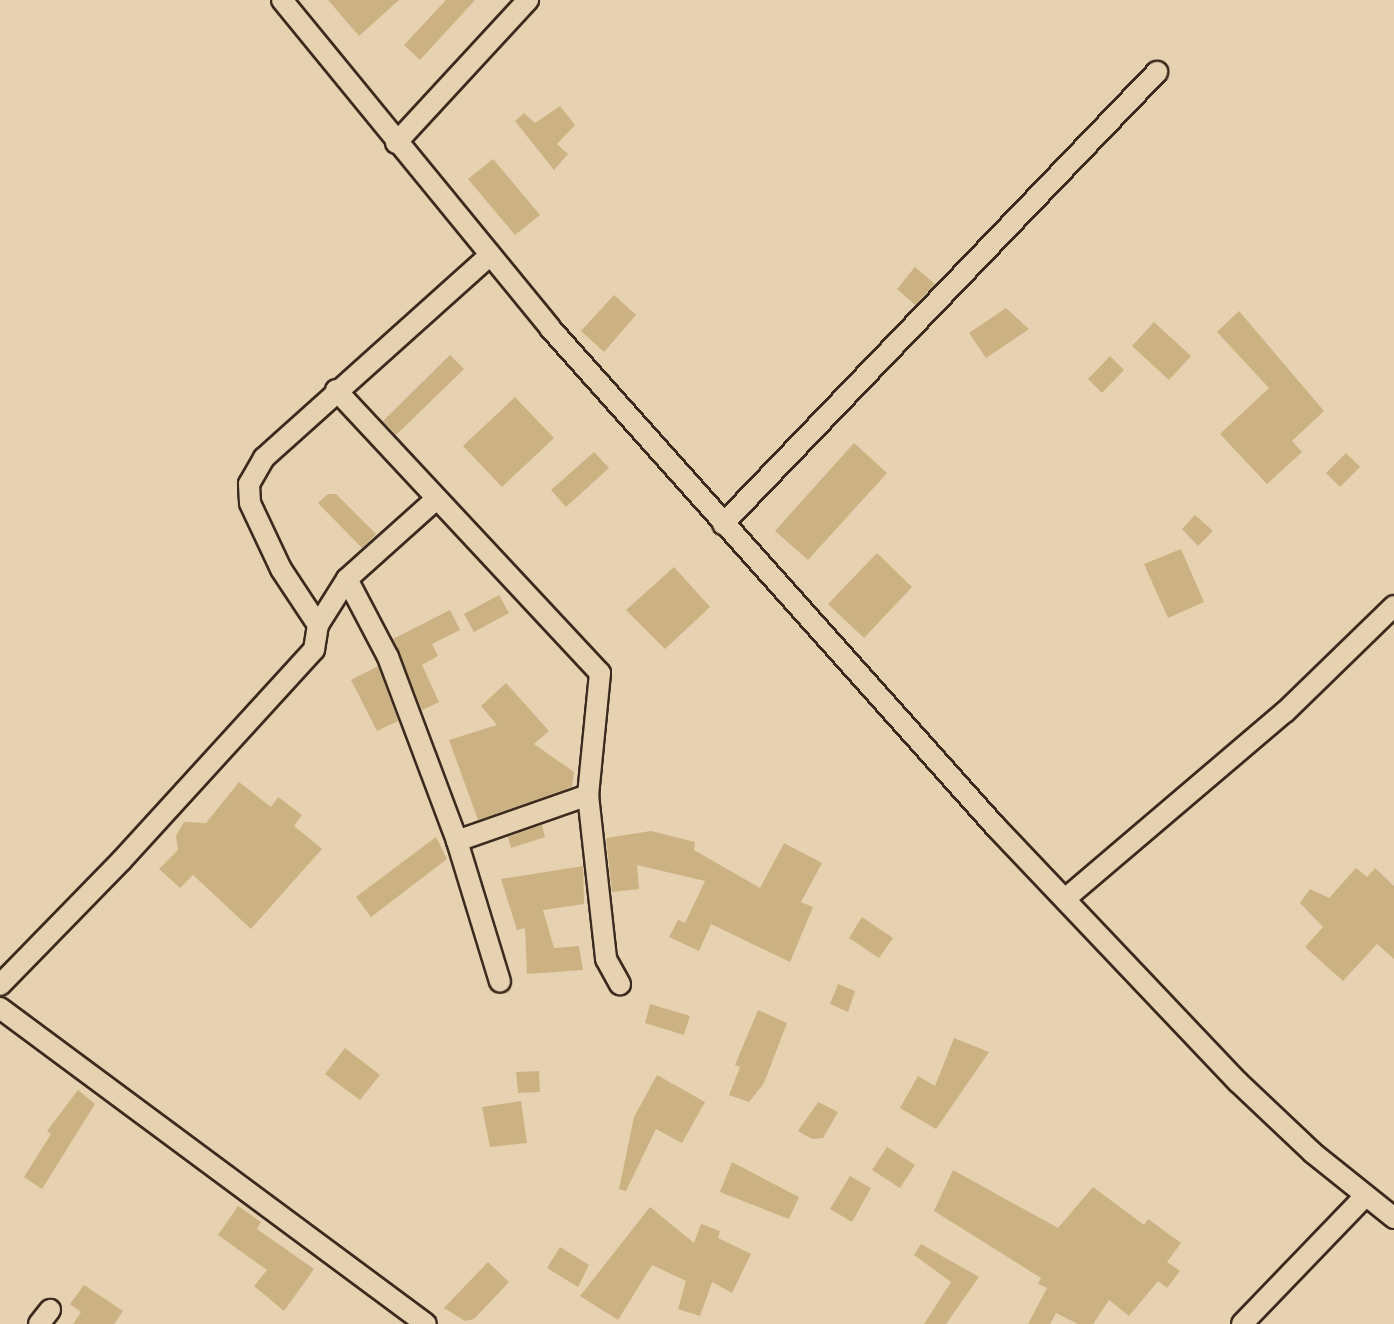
<!DOCTYPE html>
<style>
body{margin:0}
#map{position:relative;width:1394px;height:1324px;overflow:hidden;background:#e6d2b0;font-family:"Playpen Sans",sans-serif}
div>[style]{position:absolute}
.building>*{inset:0;background:#ccb282}
.roads{filter:drop-shadow(2px 0 #3b2a1e) drop-shadow(-2px 0 #3b2a1e) drop-shadow(0 2px #3b2a1e) drop-shadow(0 -2px #3b2a1e)}
.minor>*{height:20px;margin:-10px;padding:0 10px;transform-origin:10px;border-radius:10px;background:#e6d2b0}
span{translate:-50% -50%;white-space:nowrap;text-align:center;line-height:1.15;-webkit-text-stroke:6px #e6d2b0;paint-order:stroke}
</style>
<div id="map">
<div class="building">
<div style="clip-path:polygon(328px 0,399px 0,359px 36px)"></div>
<div style="clip-path:polygon(446px 0,475px 0,420px 60px,404px 45px)"></div>
<div style="clip-path:polygon(560px 106px,575px 125px,557px 144px,568px 154px,554px 170px,515px 121px,524px 113px,535px 123px)"></div>
<div style="clip-path:polygon(493px 159px,540px 215px,515px 235px,468px 179px)"></div>
<div style="clip-path:polygon(915px 267px,935px 284px,915px 305px,897px 289px)"></div>
<div style="clip-path:polygon(614px 295px,636px 315px,604px 352px,581px 331px)"></div>
<div style="clip-path:polygon(1006px 308px,1029px 329px,986px 358px,969px 333px)"></div>
<div style="clip-path:polygon(1239px 311px,1324px 411px,1292px 441px,1302px 452px,1267px 484px,1220px 434px,1269px 388px,1217px 332px)"></div>
<div style="clip-path:polygon(1154px 322px,1191px 356px,1169px 380px,1132px 346px)"></div>
<div style="clip-path:polygon(450px 355px,464px 369px,396px 435px,383px 421px)"></div>
<div style="clip-path:polygon(1110px 356px,1124px 370px,1102px 393px,1088px 379px)"></div>
<div style="clip-path:polygon(515px 397px,554px 438px,502px 487px,463px 446px)"></div>
<div style="clip-path:polygon(854px 443px,887px 473px,808px 560px,775px 531px)"></div>
<div style="clip-path:polygon(594px 452px,609px 468px,566px 507px,551px 490px)"></div>
<div style="clip-path:polygon(1346px 453px,1360px 467px,1340px 487px,1326px 473px)"></div>
<div style="clip-path:polygon(328px 494px,336px 494px,376px 534px,362px 548px,318px 503px)"></div>
<div style="clip-path:polygon(1195px 515px,1213px 531px,1198px 546px,1182px 529px)"></div>
<div style="clip-path:polygon(1181px 549px,1204px 602px,1168px 618px,1144px 564px)"></div>
<div style="clip-path:polygon(877px 553px,912px 587px,864px 638px,828px 604px)"></div>
<div style="clip-path:polygon(674px 567px,710px 607px,665px 649px,626px 610px)"></div>
<div style="clip-path:polygon(499px 595px,509px 613px,474px 632px,464px 614px)"></div>
<div style="clip-path:polygon(450px 610px,460px 630px,432px 644px,438px 656px,422px 665px,439px 702px,422px 710px,393px 639px)"></div>
<div style="clip-path:polygon(378px 666px,398px 721px,377px 731px,351px 680px)"></div>
<div style="clip-path:polygon(506px 683px,549px 731px,534px 744px,574px 772px,572px 787px,478px 820px,449px 740px,497px 725px,481px 706px)"></div>
<div style="clip-path:polygon(239px 782px,271px 807px,278px 797px,302px 815px,294px 826px,322px 849px,251px 929px,193px 875px,180px 888px,159px 869px,178px 850px,176px 836px,184px 822px,206px 823px)"></div>
<div style="clip-path:polygon(542px 825px,545px 837px,511px 848px,508px 837px)"></div>
<div style="clip-path:polygon(651px 831px,695px 842px,694px 850px,760px 888px,784px 843px,822px 863px,801px 902px,813px 907px,790px 962px,711px 924px,699px 951px,669px 937px,678px 920px,685px 923px,705px 881px,637px 865px,639px 889px,612px 892px,606px 838px)"></div>
<div style="clip-path:polygon(436px 837px,447px 859px,371px 917px,356px 897px)"></div>
<div style="clip-path:polygon(583px 866px,584px 904px,543px 910px,554px 948px,579px 946px,583px 970px,527px 974px,525px 928px,517px 930px,501px 879px)"></div>
<div style="clip-path:polygon(1356px 868px,1367px 877px,1375px 868px,1394px 886px,1394px 959px,1377px 944px,1343px 981px,1305px 947px,1323px 927px,1300px 903px,1310px 889px,1329px 898px)"></div>
<div style="clip-path:polygon(862px 917px,893px 938px,879px 958px,849px 938px)"></div>
<div style="clip-path:polygon(838px 984px,855px 991px,848px 1012px,830px 1004px)"></div>
<div style="clip-path:polygon(650px 1004px,690px 1016px,684px 1035px,645px 1023px)"></div>
<div style="clip-path:polygon(758px 1010px,787px 1023px,764px 1083px,749px 1102px,729px 1095px,740px 1067px,735px 1065px)"></div>
<div style="clip-path:polygon(954px 1038px,989px 1052px,936px 1129px,900px 1108px,918px 1076px,935px 1086px)"></div>
<div style="clip-path:polygon(345px 1048px,380px 1075px,360px 1100px,325px 1074px)"></div>
<div style="clip-path:polygon(539px 1071px,540px 1092px,518px 1093px,516px 1072px)"></div>
<div style="clip-path:polygon(657px 1075px,705px 1102px,682px 1143px,656px 1129px,626px 1191px,619px 1189px,634px 1117px)"></div>
<div style="clip-path:polygon(78px 1090px,95px 1104px,42px 1189px,24px 1177px,51px 1134px,47px 1131px)"></div>
<div style="clip-path:polygon(521px 1101px,527px 1143px,490px 1147px,482px 1107px)"></div>
<div style="clip-path:polygon(818px 1102px,838px 1112px,823px 1138px,812px 1139px,798px 1131px)"></div>
<div style="clip-path:polygon(887px 1147px,915px 1165px,900px 1188px,872px 1170px)"></div>
<div style="clip-path:polygon(732px 1162px,799px 1197px,789px 1219px,720px 1192px)"></div>
<div style="clip-path:polygon(953px 1170px,1058px 1228px,1093px 1187px,1144px 1225px,1148px 1219px,1181px 1243px,1167px 1262px,1180px 1271px,1167px 1288px,1158px 1281px,1129px 1316px,1109px 1300px,1093px 1324px,1078px 1324px,1056px 1313px,1050px 1324px,1028px 1324px,1047px 1288px,1038px 1284px,1041px 1278px,934px 1211px)"></div>
<div style="clip-path:polygon(850px 1176px,871px 1188px,852px 1222px,830px 1209px)"></div>
<div style="clip-path:polygon(238px 1206px,261px 1222px,257px 1229px,314px 1269px,284px 1311px,254px 1286px,267px 1270px,218px 1235px)"></div>
<div style="clip-path:polygon(650px 1207px,694px 1243px,701px 1224px,720px 1231px,718px 1238px,751px 1254px,732px 1293px,712px 1282px,700px 1316px,678px 1309px,686px 1281px,652px 1265px,618px 1320px,580px 1296px)"></div>
<div style="clip-path:polygon(921px 1244px,979px 1277px,946px 1324px,924px 1324px,951px 1282px,914px 1255px)"></div>
<div style="clip-path:polygon(560px 1247px,589px 1265px,578px 1287px,547px 1268px)"></div>
<div style="clip-path:polygon(488px 1262px,509px 1282px,474px 1319px,465px 1321px,444px 1308px)"></div>
<div style="clip-path:polygon(84px 1285px,123px 1311px,114px 1324px,73px 1324px,81px 1312px,70px 1304px)"></div>
</div>
<div class="roads">
<div class="minor">
<div style="left:282px;top:0;width:424px;rotate:50.7deg"></div>
<div style="left:550px;top:328px;width:668px;rotate:48.22deg"></div>
<div style="left:995px;top:826px;width:353px;rotate:46.5deg"></div>
<div style="left:1238px;top:1082px;width:103px;rotate:43.4deg"></div>
<div style="left:1313px;top:1153px;width:104px;rotate:38.7deg"></div>
<div style="left:396px;top:143px;width:195px;rotate:-47.3deg"></div>
<div style="left:336px;top:390px;width:387px;rotate:47deg"></div>
<div style="left:600px;top:673px;width:123px;rotate:95.6deg"></div>
<div style="left:588px;top:795px;width:165px;rotate:83.7deg"></div>
<div style="left:606px;top:959px;width:29px;rotate:61deg"></div>
<div style="left:723px;top:524px;width:627px;rotate:-46.16deg"></div>
<div style="left:347px;top:579px;width:88px;rotate:62.3deg"></div>
<div style="left:388px;top:657px;width:197px;rotate:69.4deg"></div>
<div style="left:457px;top:841px;width:147px;rotate:73deg"></div>
<div style="left:318px;top:625px;width:54px;rotate:-57.8deg"></div>
<div style="left:347px;top:579px;width:118px;rotate:-41.9deg"></div>
<div style="left:457px;top:841px;width:139px;rotate:-19.3deg"></div>
<div style="left:1065px;top:899px;width:289px;rotate:-40.4deg"></div>
<div style="left:1285px;top:712px;width:152px;rotate:-44.2deg"></div>
<div style="left:0;top:985px;width:173px;rotate:-45.7deg"></div>
<div style="left:121px;top:861px;width:286px;rotate:-47.6deg"></div>
<div style="left:314px;top:650px;width:25px;rotate:-81deg"></div>
<div style="left:318px;top:625px;width:67px;rotate:-123.5deg"></div>
<div style="left:281px;top:569px;width:73px;rotate:-115.2deg"></div>
<div style="left:250px;top:503px;width:19px;rotate:-93deg"></div>
<div style="left:249px;top:484px;width:30px;rotate:-60deg"></div>
<div style="left:264px;top:458px;width:304px;rotate:-41.9deg"></div>
<div style="left:0;top:1008px;width:530px;rotate:36.57deg"></div>
<div style="left:39px;top:1324px;width:18px;rotate:-52deg"></div>
<div style="left:1242px;top:1324px;width:178px;rotate:-46.1deg"></div>
</div>
</div>
</div>
